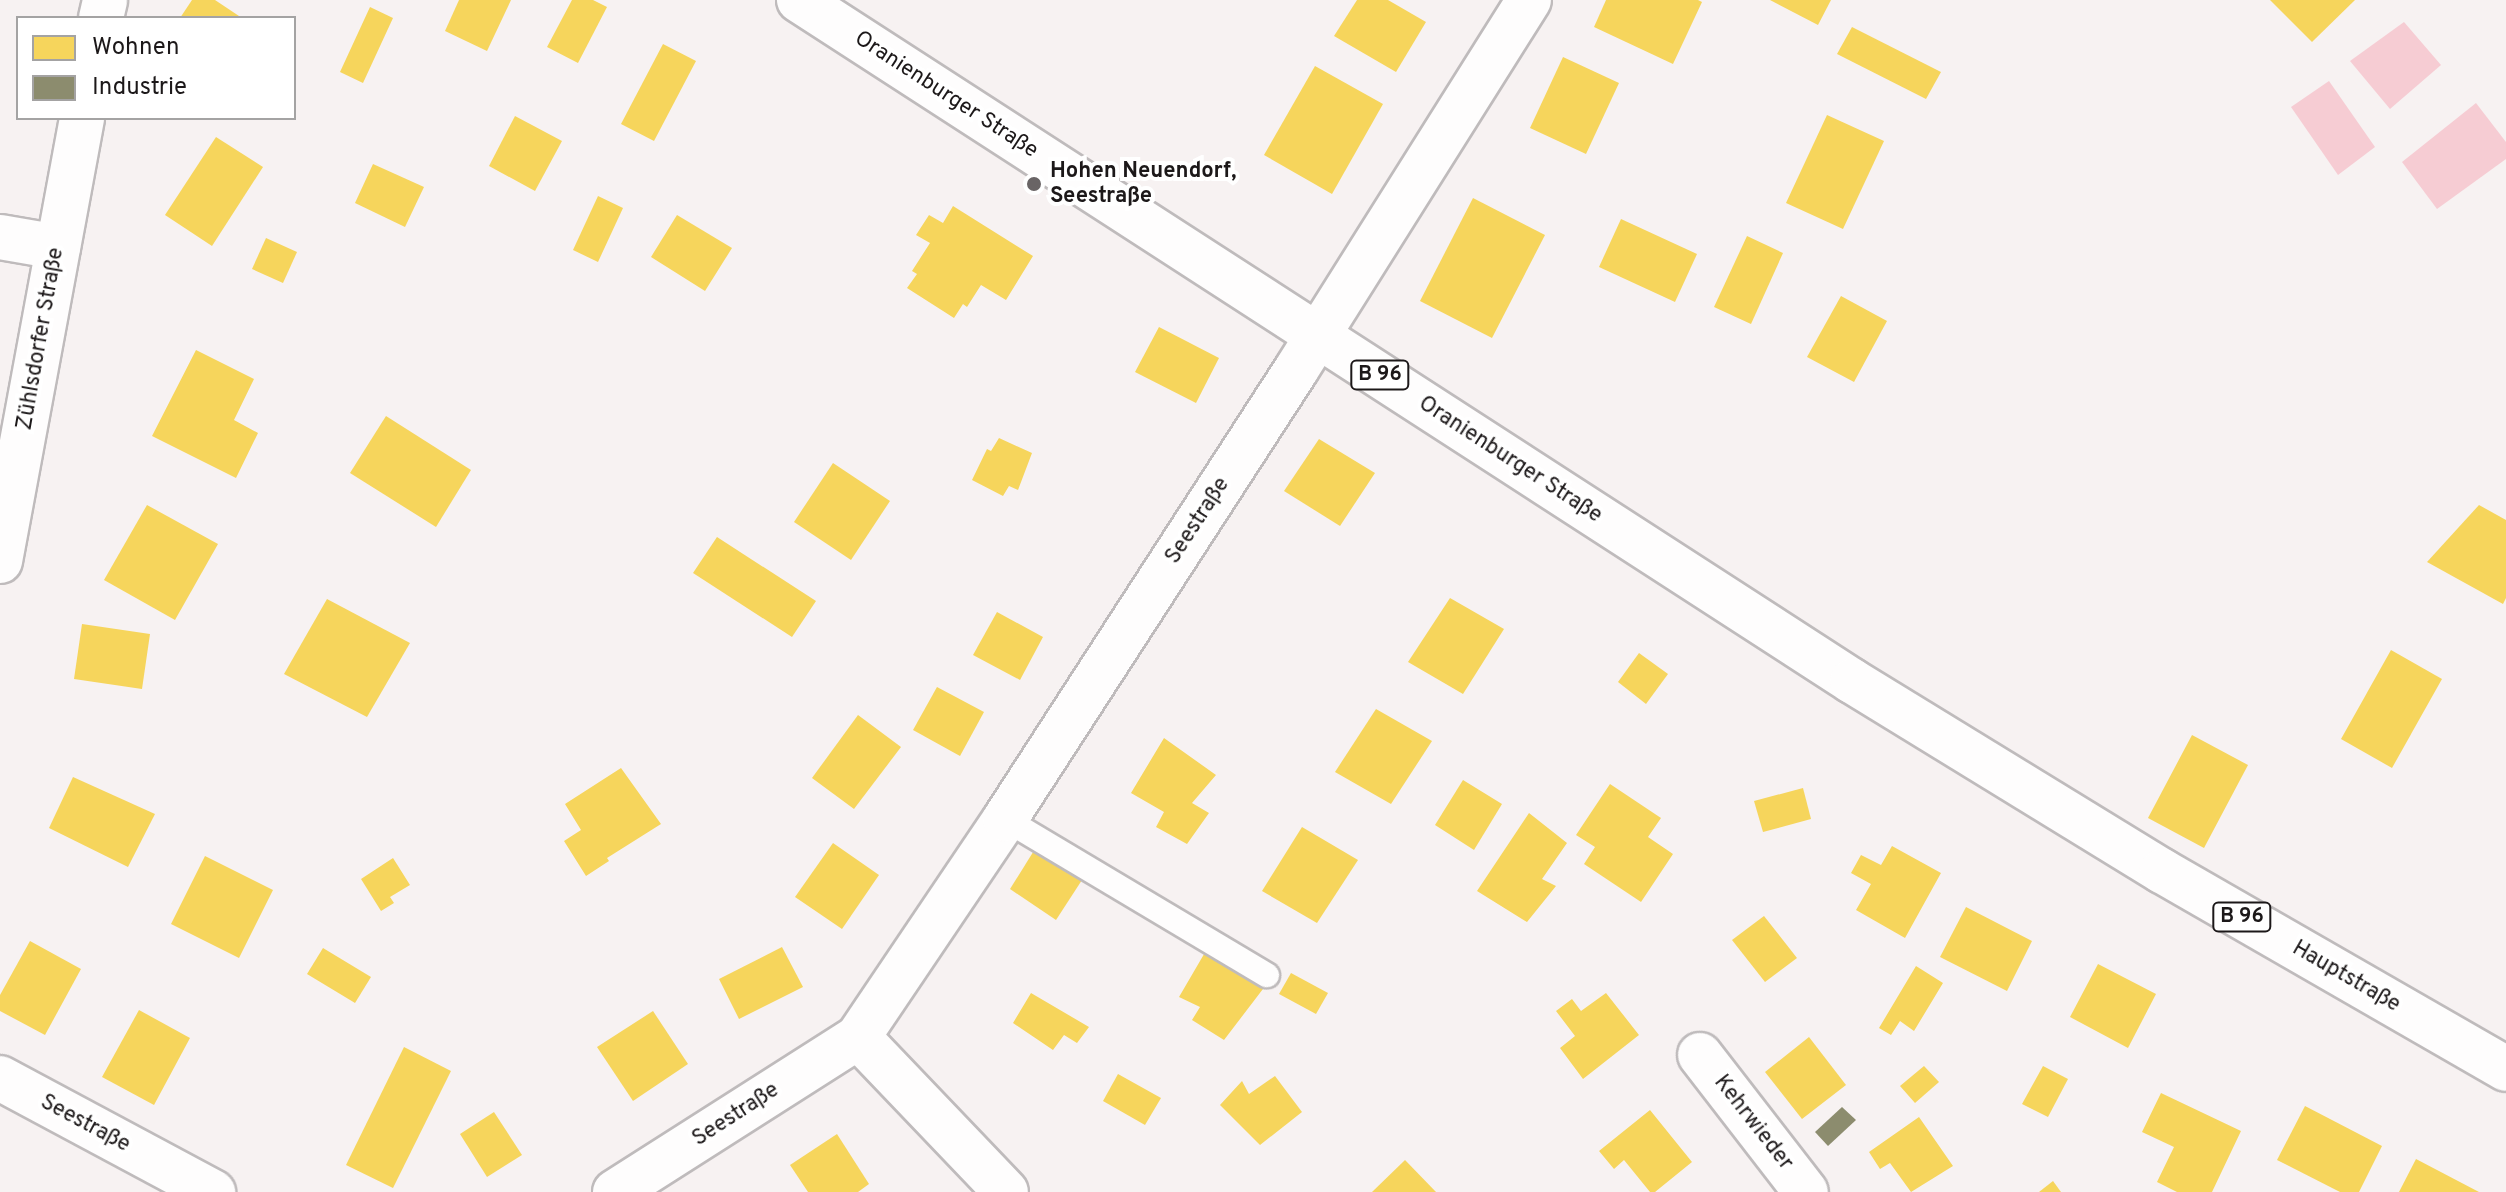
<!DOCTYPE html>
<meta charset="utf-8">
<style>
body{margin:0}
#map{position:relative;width:2506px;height:1192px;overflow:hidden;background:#f7f2f2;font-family:Overpass,sans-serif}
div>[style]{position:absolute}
.green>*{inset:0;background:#f6ccd3}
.homes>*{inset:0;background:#f6d55c}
.industry>*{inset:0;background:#8c8c6e}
.roads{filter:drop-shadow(2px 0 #bfbbbc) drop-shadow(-2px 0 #bfbbbc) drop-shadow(0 2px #bfbbbc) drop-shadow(0 -2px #bfbbbc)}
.service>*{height:24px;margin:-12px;padding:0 12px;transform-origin:12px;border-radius:12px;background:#fefdfd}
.minor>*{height:44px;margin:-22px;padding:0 22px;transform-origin:22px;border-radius:22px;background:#fefdfd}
.primary>*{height:44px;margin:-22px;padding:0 22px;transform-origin:22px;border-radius:22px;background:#fefdfd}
.dots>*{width:22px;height:22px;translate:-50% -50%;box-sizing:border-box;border:4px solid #fff;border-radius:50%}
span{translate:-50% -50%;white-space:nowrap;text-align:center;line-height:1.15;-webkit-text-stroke:8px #fff;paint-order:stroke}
.shield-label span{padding:2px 6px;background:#fff;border:2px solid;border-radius:6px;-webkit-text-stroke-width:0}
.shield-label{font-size:20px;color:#1c1819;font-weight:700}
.street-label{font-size:22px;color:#1c1819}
.poi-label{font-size:22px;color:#1c1819;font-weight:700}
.left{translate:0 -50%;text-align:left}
.legend{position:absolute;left:16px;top:16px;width:280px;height:104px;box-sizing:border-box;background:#fff;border:2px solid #a4a3a3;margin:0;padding:10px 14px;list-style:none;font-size:24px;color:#1c1819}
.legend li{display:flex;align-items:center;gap:16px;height:40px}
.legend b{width:40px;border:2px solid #a4a3a3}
</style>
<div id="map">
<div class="green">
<div style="clip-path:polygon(2404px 22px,2441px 65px,2390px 109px,2350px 61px)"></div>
<div style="clip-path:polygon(2329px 81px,2375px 147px,2338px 175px,2291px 107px)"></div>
<div style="clip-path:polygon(2476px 103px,2506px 142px,2506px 159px,2437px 209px,2402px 162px)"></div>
</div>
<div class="homes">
<div style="clip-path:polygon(192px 0,215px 0,242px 18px,180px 18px)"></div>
<div style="clip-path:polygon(459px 0,511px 0,487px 51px,445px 31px)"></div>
<div style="clip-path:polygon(572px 0,593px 0,607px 7px,578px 63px,547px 47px)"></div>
<div style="clip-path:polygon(1357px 0,1388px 0,1426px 22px,1396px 72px,1334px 36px)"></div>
<div style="clip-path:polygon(1606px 0,1698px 0,1702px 2px,1673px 64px,1594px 27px)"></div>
<div style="clip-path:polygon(1770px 0,1831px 0,1818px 25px)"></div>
<div style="clip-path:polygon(2270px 0,2355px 0,2312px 42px)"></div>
<div style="clip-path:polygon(370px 7px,393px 18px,363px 83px,340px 72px)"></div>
<div style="clip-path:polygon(1852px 27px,1941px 72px,1926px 99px,1837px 54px)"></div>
<div style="clip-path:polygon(663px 44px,696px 61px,654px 141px,621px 124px)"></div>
<div style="clip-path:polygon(1563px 57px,1619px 83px,1586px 154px,1530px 128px)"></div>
<div style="clip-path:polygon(1315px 66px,1383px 104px,1332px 194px,1264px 155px)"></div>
<div style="clip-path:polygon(1827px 115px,1884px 141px,1843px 229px,1786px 203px)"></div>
<div style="clip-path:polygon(515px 116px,562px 141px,535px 191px,489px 166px)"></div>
<div style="clip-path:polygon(216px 137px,263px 167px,212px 246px,165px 215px)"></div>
<div style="clip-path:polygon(373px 164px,424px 187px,405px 227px,355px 203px)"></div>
<div style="clip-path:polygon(598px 196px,623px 208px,598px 262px,573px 250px)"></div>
<div style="clip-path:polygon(1473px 198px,1545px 235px,1492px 338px,1420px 301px)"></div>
<div style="clip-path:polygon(953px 206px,1033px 256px,1006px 300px,981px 285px,967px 307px,963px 304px,954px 318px,907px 288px,917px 274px,912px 271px,930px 243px,916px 235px,929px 215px,943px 223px)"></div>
<div style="clip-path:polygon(677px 215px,732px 248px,705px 291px,651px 257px)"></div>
<div style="clip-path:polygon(1621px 219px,1697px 254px,1675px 302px,1599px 267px)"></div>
<div style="clip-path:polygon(1747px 236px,1783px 253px,1751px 324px,1714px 307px)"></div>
<div style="clip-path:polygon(266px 238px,297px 252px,283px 283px,252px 269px)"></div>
<div style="clip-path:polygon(1841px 296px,1887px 321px,1854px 382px,1807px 357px)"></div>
<div style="clip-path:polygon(1159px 327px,1219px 358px,1196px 403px,1135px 372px)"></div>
<div style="clip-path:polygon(196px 350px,254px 379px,234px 420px,258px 433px,236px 478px,152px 436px)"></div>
<div style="clip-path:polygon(386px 416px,471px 470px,436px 527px,350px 473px)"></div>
<div style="clip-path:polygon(999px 438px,1032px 453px,1018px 490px,1009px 486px,1003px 496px,972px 480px,987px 449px,991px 451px)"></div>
<div style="clip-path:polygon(1319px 439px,1375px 473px,1340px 526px,1284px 491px)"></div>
<div style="clip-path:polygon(833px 463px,890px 501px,851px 560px,794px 522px)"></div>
<div style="clip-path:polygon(147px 505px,218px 544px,175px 620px,104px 580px)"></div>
<div style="clip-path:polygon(2479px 505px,2506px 520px,2506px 598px,2503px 604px,2427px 562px)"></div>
<div style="clip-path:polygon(717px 537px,816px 601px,792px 637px,693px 573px)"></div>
<div style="clip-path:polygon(1450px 598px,1504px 629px,1463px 694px,1408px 662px)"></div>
<div style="clip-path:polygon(327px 599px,410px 643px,367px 717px,284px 674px)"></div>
<div style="clip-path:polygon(997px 612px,1043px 637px,1020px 680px,973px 655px)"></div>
<div style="clip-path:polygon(82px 624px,150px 634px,142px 689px,74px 679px)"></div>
<div style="clip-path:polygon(2391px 650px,2442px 679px,2392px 768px,2341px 739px)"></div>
<div style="clip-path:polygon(1639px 653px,1668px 674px,1646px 704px,1618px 682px)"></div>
<div style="clip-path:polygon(937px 687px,984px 712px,960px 756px,913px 730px)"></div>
<div style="clip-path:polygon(1376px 709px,1432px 741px,1391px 804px,1335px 772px)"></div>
<div style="clip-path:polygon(858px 715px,901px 747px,854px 809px,812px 778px)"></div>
<div style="clip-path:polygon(2192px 735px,2248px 765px,2204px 848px,2148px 818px)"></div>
<div style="clip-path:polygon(1164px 738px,1216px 775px,1192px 803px,1209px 813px,1187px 844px,1156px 827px,1164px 812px,1131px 793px)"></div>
<div style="clip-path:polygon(621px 768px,661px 824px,607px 858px,609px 861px,586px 876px,564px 841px,581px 830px,565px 804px)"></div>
<div style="clip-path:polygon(73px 777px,155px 814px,128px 867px,49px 828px)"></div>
<div style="clip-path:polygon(1463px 780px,1502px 804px,1474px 850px,1435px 825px)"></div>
<div style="clip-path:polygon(1610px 784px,1661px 818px,1648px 837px,1673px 854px,1641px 902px,1584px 864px,1595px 847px,1576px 835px)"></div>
<div style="clip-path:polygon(1803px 788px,1811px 819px,1763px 832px,1754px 801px)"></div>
<div style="clip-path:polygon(1529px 813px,1567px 843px,1542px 879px,1556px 886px,1527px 922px,1477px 891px)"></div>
<div style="clip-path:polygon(1302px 827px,1358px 860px,1317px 923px,1262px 891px)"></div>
<div style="clip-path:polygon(833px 843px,879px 875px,842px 929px,795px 897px)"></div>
<div style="clip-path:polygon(1892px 846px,1941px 873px,1905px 938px,1856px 910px,1871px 884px,1851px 873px,1861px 855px,1881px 865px)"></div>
<div style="clip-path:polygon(1035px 849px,1082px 880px,1056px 920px,1010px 889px)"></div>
<div style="clip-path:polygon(205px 856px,273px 890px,239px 958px,171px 924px)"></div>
<div style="clip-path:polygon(393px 858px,410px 885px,390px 897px,394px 903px,381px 911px,361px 879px)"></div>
<div style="clip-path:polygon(1966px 907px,2032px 941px,2007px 991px,1940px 957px)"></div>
<div style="clip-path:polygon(1764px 916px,1797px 958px,1765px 982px,1732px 940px)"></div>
<div style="clip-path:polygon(30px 941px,81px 969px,45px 1035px,0 1011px,0 995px)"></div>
<div style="clip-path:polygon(782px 947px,803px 987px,739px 1019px,719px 979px)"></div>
<div style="clip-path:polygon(323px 948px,371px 977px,355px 1003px,307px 974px)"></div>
<div style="clip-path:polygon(1207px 949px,1266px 985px,1224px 1040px,1192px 1020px,1200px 1007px,1179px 997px)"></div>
<div style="clip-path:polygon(2098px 964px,2156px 994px,2128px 1048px,2070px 1017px)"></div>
<div style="clip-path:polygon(1916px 966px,1943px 983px,1914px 1031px,1900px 1021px,1891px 1035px,1879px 1028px)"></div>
<div style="clip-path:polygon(1291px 973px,1328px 993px,1316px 1014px,1279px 994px)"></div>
<div style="clip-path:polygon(1031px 993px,1089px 1027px,1077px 1043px,1064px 1035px,1053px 1050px,1013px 1023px)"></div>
<div style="clip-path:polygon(1606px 993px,1639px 1035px,1583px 1079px,1560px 1048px,1575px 1036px,1556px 1011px,1572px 999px,1581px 1011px)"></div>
<div style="clip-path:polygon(139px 1010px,190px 1038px,154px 1105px,102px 1077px)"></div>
<div style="clip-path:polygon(653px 1011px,688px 1064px,633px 1101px,597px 1047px)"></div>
<div style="clip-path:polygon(1809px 1037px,1846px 1085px,1802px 1119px,1765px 1072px)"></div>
<div style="clip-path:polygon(404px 1047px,451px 1071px,393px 1188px,346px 1165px)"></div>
<div style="clip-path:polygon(1924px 1066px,1939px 1082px,1915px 1103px,1900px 1086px)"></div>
<div style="clip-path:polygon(2043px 1066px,2068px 1079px,2048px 1117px,2022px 1104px)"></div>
<div style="clip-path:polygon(1118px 1074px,1161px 1098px,1145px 1125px,1103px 1101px)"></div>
<div style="clip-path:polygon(1275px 1076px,1302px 1112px,1260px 1145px,1220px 1105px,1242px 1081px,1249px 1094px)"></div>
<div style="clip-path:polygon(2161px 1093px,2241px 1131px,2212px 1192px,2177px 1192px,2157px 1182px,2174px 1147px,2142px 1132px)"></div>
<div style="clip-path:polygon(2305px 1106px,2382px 1146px,2359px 1192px,2340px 1192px,2277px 1160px)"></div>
<div style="clip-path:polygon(1650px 1110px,1692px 1162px,1655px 1192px,1650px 1192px,1624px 1160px,1614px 1169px,1599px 1151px)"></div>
<div style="clip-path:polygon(494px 1112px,522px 1155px,487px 1177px,460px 1134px)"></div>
<div style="clip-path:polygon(1919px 1117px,1953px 1166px,1911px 1192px,1890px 1163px,1880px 1169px,1869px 1152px)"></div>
<div style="clip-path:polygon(837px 1134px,869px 1184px,858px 1192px,808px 1192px,790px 1165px)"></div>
<div style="clip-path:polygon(2416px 1159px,2479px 1192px,2399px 1192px)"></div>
<div style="clip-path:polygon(1405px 1160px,1436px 1192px,1372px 1192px)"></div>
<div style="clip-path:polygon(2053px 1181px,2061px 1192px,2039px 1192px)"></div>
</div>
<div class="industry">
<div style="clip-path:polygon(1842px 1107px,1856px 1120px,1828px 1146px,1815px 1132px)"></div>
</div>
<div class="roads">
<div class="service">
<div style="left:1005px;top:819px;width:305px;rotate:30.8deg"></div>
</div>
<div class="minor">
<div style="left:101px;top:18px;width:18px;rotate:-77deg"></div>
<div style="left:0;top:237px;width:59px;rotate:9.8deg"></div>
<div style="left:0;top:561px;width:451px;rotate:-79.5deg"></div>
<div style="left:858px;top:1037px;width:263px;rotate:-56deg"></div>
<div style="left:1005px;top:819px;width:535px;rotate:-57.05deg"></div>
<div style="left:1296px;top:370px;width:437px;rotate:-57.8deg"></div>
<div style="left:1700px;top:1055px;width:173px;rotate:52.3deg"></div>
<div style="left:0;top:1078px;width:242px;rotate:28.2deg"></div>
<div style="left:615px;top:1192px;width:288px;rotate:-32.5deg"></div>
<div style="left:858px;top:1037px;width:214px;rotate:46.3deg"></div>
</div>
<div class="primary">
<div style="left:799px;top:0;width:1254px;rotate:32.89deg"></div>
<div style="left:1852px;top:681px;width:364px;rotate:31.5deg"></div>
<div style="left:2162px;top:871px;width:397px;rotate:29.9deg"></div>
</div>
</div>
<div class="dots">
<div style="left:1034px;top:184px;background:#696465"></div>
</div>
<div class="shield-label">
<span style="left:1380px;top:375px">B 96</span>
<span style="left:2242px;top:917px">B 96</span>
</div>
<div class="street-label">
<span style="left:946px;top:95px;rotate:33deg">Oranienburger Straße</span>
<span style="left:41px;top:339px;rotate:-80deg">Zühlsdorfer Straße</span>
<span style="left:1510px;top:460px;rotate:33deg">Oranienburger Straße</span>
<span style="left:1198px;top:521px;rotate:-57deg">Seestraße</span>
<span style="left:2346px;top:977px;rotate:30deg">Hauptstraße</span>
<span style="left:736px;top:1115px;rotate:-33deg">Seestraße</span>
<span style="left:1753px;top:1123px;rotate:52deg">Kehrwieder</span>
<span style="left:85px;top:1124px;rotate:28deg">Seestraße</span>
</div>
<div class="poi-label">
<span class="left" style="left:1050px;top:184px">Hohen Neuendorf,<br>Seestraße</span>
</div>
<ul class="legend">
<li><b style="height:22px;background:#f6d55c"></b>Wohnen</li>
<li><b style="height:22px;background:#8c8c6e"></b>Industrie</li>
</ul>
</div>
